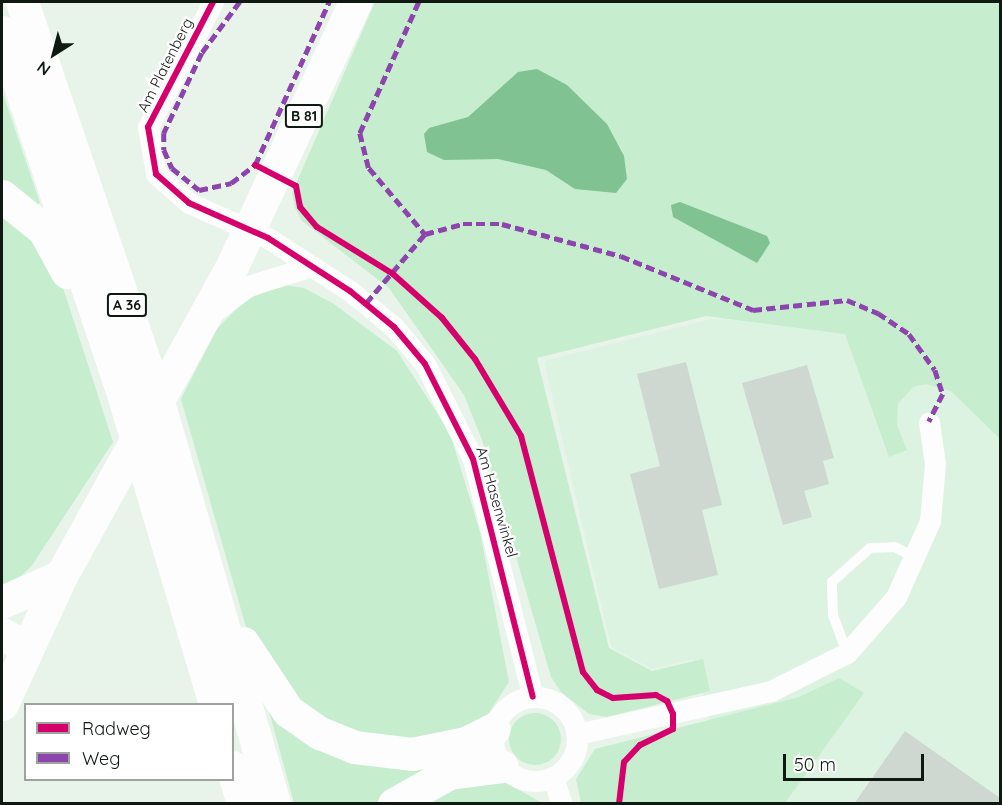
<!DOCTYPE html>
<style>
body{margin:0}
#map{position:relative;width:1002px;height:805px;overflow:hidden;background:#e8f4ea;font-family:Quicksand,sans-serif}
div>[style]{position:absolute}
.built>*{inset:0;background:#dcf3e1}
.green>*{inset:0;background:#c5edce}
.round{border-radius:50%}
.water>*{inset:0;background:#80c292}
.building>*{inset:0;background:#ced7d0}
.lane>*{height:10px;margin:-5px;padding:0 5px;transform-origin:5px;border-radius:5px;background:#fcfdfc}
.street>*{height:21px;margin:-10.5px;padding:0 10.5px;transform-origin:10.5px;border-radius:10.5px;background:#fcfdfc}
.street>.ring{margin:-10.5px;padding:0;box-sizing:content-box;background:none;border:21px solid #fcfdfc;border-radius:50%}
.primary>*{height:33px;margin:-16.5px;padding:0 16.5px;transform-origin:16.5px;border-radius:16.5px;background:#fcfdfc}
.highway>*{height:33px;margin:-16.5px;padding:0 16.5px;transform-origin:16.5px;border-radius:16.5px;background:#fcfdfc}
.quiet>*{height:4.5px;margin-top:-2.25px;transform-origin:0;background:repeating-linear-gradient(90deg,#8e44ad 0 9px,transparent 0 13.5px)}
.cycleway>*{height:6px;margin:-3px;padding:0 3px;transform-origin:3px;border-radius:3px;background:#d6006c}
span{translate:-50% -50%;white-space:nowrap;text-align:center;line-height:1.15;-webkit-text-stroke:5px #fff;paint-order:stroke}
.shield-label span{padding:2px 4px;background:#fff;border:2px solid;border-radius:4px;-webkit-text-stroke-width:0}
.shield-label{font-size:14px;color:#101812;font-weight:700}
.street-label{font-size:15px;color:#101812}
.frame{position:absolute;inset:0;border:3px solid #101812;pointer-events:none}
.legend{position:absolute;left:24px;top:703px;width:210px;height:78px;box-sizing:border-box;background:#fff;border:2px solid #9fa3a0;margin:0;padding:8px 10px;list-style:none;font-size:18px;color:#101812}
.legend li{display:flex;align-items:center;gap:12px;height:30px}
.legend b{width:30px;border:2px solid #9fa3a0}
.north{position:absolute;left:24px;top:24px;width:60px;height:60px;-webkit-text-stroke:4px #fff;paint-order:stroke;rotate:216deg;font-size:16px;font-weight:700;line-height:24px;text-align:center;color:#101812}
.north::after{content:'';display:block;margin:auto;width:21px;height:27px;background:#101812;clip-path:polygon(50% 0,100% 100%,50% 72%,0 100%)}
.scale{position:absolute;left:783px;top:754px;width:141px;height:27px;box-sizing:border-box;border:3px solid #101812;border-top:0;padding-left:8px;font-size:18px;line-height:21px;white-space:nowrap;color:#101812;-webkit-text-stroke:4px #fff;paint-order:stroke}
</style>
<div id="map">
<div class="built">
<div style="clip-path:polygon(711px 319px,772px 321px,1000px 358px,1000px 803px,641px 803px,712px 731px,694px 659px,652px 669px,611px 647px,544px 361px)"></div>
</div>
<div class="green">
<div style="clip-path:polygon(375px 2px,1000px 2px,1000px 439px,951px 391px,926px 384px,913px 387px,898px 404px,897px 425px,907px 450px,889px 457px,845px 334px,706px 316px,537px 358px,609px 648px,652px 671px,703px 659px,710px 691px,607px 717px,589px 714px,561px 692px,551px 677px,482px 440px,464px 395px,389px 288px,302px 221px,295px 208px,292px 193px)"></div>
<div style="clip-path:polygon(2px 91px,40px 203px,34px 206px,2px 184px)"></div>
<div style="clip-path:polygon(2px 206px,57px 269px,113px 442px,31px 567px,11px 584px,2px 584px)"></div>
<div style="clip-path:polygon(284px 285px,304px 288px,334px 304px,397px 351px,450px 433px,480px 532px,509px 682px,483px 722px,386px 747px,311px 719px,264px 666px,246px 627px,181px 399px,217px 329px,245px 300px)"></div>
<div style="clip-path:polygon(839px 678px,864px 693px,785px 803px,581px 803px,576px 779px,595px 749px,799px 697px)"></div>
<div style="clip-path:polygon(269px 711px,420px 762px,425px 773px,376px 803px,294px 803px)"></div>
<div class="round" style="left:509px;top:713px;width:52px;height:52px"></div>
<div style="clip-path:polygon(498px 778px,542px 803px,413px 804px,429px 793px)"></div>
</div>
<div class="water">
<div style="clip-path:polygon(537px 69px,567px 85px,607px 124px,624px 156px,627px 179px,616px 193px,575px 189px,546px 170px,498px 159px,444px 160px,427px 152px,424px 134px,429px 128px,468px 117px,518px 72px)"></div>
<div style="clip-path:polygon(680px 202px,767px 236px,770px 243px,757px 263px,673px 217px,671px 205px)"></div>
</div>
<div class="building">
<div style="clip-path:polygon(686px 362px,722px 505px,702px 510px,718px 575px,659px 589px,630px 474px,660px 466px,637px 374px)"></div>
<div style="clip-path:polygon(807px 365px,834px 458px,823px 461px,829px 484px,804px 491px,812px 517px,783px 525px,742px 383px)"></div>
<div style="clip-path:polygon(905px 731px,1000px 798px,1000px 804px,854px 804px)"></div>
</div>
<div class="lane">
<div style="left:847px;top:653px;width:40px;rotate:-110.2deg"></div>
<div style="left:833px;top:615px;width:33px;rotate:-92deg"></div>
<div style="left:832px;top:582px;width:51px;rotate:-41.8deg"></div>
<div style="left:870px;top:548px;width:25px;rotate:-2deg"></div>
<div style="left:895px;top:547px;width:24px;rotate:28deg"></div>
</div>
<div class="street">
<div style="left:213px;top:2px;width:141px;rotate:117.5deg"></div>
<div style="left:148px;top:127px;width:48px;rotate:80.3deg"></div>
<div style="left:156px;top:174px;width:44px;rotate:41.3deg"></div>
<div style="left:189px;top:203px;width:86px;rotate:23.9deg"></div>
<div style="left:268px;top:238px;width:98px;rotate:32.9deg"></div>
<div style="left:350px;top:291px;width:57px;rotate:39.3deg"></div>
<div style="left:394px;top:327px;width:48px;rotate:50deg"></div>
<div style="left:425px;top:364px;width:106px;rotate:63.2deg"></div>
<div style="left:473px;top:459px;width:245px;rotate:75.9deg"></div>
<div style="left:215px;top:311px;width:41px;rotate:-37.1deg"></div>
<div style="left:248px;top:286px;width:67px;rotate:-17.4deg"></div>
<div class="ring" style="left:493px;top:697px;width:63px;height:63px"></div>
<div style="left:577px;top:734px;width:199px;rotate:-12.5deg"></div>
<div style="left:771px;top:691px;width:85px;rotate:-26.6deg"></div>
<div style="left:847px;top:653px;width:74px;rotate:-48.8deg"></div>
<div style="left:896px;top:597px;width:83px;rotate:-65.9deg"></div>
<div style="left:930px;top:521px;width:57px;rotate:-85deg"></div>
<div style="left:935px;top:464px;width:42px;rotate:-98.1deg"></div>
<div style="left:553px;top:777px;width:28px;rotate:72deg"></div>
</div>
<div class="primary">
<div style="left:2px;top:704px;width:141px;rotate:-65.3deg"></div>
<div style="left:61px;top:576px;width:354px;rotate:-61.1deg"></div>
<div style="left:232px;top:266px;width:291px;rotate:-65deg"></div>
</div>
<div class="highway">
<div style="left:22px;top:2px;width:418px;rotate:71.2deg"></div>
<div style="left:157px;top:398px;width:423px;rotate:73.9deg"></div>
<div style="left:2px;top:32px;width:374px;rotate:71.5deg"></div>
<div style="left:121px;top:387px;width:331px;rotate:73.5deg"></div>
<div style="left:2px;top:196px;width:54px;rotate:39deg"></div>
<div style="left:44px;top:230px;width:48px;rotate:61.3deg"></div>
<div style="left:2px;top:602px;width:64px;rotate:-23.8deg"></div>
<div style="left:2px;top:634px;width:27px;rotate:28deg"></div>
<div style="left:243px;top:643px;width:82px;rotate:56.5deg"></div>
<div style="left:288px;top:711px;width:39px;rotate:35deg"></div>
<div style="left:320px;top:733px;width:37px;rotate:22deg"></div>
<div style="left:354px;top:747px;width:58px;rotate:6.9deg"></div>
<div style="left:412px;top:754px;width:55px;rotate:-11.5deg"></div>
<div style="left:466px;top:743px;width:31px;rotate:-27deg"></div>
<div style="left:232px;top:767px;width:39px;rotate:73deg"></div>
<div style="left:394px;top:804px;width:63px;rotate:-29.4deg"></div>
<div style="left:449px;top:773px;width:53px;rotate:-7.5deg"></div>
</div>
<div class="quiet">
<div style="left:240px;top:2px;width:64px;rotate:126.7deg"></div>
<div style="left:202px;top:53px;width:89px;rotate:115.4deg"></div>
<div style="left:164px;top:133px;width:17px;rotate:90deg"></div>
<div style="left:164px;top:150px;width:20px;rotate:66deg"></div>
<div style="left:172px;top:168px;width:35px;rotate:39deg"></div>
<div style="left:199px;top:190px;width:33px;rotate:-12deg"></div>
<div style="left:231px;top:183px;width:30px;rotate:-37deg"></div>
<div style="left:255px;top:165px;width:179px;rotate:-65.6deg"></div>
<div style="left:419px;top:2px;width:144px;rotate:114.2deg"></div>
<div style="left:360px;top:133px;width:36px;rotate:76deg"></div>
<div style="left:369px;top:168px;width:87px;rotate:49.7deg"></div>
<div style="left:366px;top:303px;width:91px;rotate:-49.5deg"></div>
<div style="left:425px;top:234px;width:39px;rotate:-15deg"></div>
<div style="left:463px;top:224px;width:39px"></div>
<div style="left:502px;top:224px;width:123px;rotate:15.1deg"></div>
<div style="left:621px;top:256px;width:143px;rotate:22.2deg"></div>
<div style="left:753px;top:310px;width:95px;rotate:-6.1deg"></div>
<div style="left:847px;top:300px;width:34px;rotate:23deg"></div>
<div style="left:878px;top:313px;width:37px;rotate:34deg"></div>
<div style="left:909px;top:334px;width:44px;rotate:54.2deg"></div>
<div style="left:935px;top:370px;width:25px;rotate:72deg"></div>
<div style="left:943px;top:394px;width:31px;rotate:117deg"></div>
</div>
<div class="cycleway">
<div style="left:213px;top:2px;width:141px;rotate:117.5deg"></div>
<div style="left:148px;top:127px;width:48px;rotate:80.3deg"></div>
<div style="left:156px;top:174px;width:44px;rotate:41.3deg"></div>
<div style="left:189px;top:203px;width:86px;rotate:23.9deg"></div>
<div style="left:268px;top:238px;width:98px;rotate:32.9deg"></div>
<div style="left:350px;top:291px;width:57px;rotate:39.3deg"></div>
<div style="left:394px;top:327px;width:48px;rotate:50deg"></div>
<div style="left:425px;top:364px;width:106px;rotate:63.2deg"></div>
<div style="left:473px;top:459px;width:245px;rotate:75.9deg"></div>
<div style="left:255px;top:165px;width:46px;rotate:27.1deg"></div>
<div style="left:296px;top:186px;width:21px;rotate:79deg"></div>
<div style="left:300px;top:207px;width:26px;rotate:50deg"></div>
<div style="left:317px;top:227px;width:89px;rotate:31.7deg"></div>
<div style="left:393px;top:274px;width:66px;rotate:41.9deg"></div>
<div style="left:442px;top:318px;width:53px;rotate:51.2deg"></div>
<div style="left:475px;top:359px;width:90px;rotate:59.1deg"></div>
<div style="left:521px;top:436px;width:244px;rotate:75.3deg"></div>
<div style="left:583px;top:672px;width:23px;rotate:52deg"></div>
<div style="left:597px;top:690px;width:18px;rotate:27deg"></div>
<div style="left:613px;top:698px;width:43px;rotate:-4deg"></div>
<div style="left:656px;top:695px;width:13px;rotate:29deg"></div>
<div style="left:667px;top:701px;width:14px;rotate:65deg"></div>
<div style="left:673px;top:714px;width:15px;rotate:90deg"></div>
<div style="left:673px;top:729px;width:37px;rotate:154deg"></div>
<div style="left:640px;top:745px;width:23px;rotate:133deg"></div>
<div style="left:624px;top:762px;width:42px;rotate:96.8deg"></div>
</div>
<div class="shield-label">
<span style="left:304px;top:116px">B 81</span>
<span style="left:127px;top:305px">A 36</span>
</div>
<div class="street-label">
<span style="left:165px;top:65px;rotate:-63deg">Am Platenberg</span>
<span style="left:497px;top:502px;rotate:74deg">Am Hasenwinkel</span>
</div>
<div class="frame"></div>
<ul class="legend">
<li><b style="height:8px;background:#d6006c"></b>Radweg</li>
<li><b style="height:8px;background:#8e44ad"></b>Weg</li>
</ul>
<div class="north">N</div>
<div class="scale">50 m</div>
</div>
